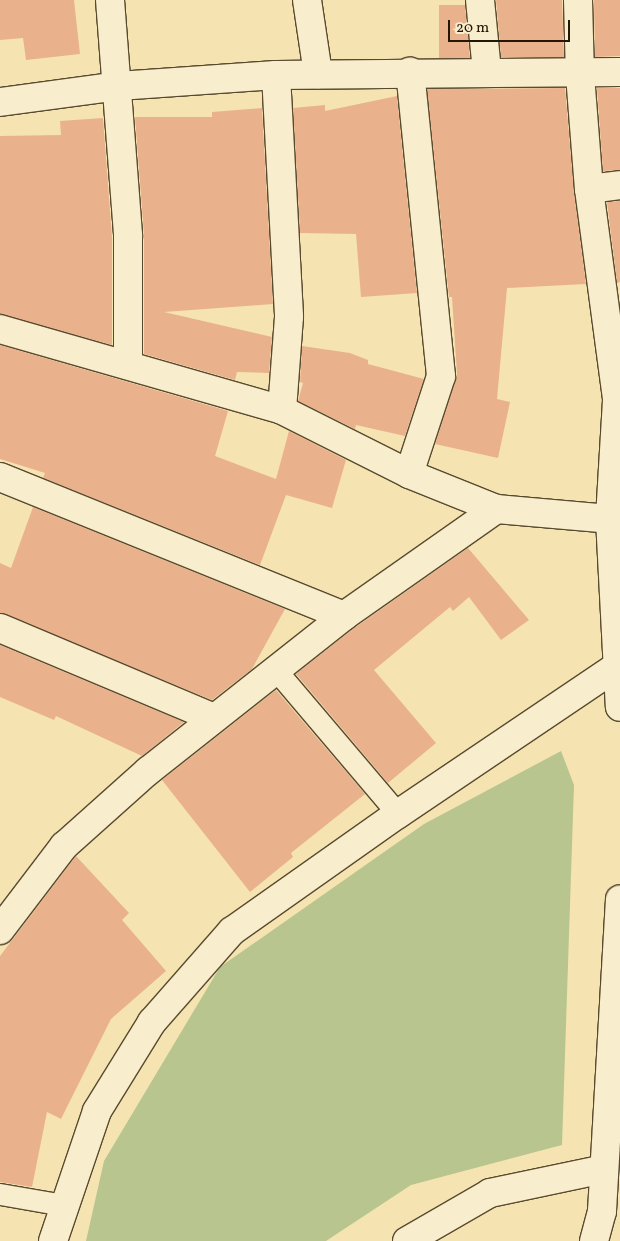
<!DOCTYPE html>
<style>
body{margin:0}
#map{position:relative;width:620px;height:1241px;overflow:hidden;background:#f5e4b1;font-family:Vollkorn,serif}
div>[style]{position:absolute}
.green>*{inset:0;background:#b8c58e}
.building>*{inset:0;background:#e9b28d}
.roads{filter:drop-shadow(1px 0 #584a2f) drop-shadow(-1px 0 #584a2f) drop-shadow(0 1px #584a2f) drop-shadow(0 -1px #584a2f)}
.lane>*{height:21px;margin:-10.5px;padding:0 10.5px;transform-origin:10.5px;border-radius:10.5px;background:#f8edcc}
.street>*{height:28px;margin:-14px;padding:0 14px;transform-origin:14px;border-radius:14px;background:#f8edcc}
span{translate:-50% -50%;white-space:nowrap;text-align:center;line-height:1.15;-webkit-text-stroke:4.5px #f8edcc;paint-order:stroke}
.scale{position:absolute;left:448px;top:20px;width:122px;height:22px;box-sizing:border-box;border:2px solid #231604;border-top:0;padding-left:6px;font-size:15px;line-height:18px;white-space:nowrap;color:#231604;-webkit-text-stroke:4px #f8edcc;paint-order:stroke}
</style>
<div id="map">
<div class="green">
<div style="clip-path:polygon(561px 751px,574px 785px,562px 1145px,411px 1185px,326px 1241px,86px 1241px,104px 1161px,220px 967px,424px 824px)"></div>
</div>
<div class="building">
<div style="clip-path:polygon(0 0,74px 0,80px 54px,26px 60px,23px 38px,0 40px)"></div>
<div style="clip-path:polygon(496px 0,562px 0,564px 57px,501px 57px)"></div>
<div style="clip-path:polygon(594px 0,620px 0,620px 56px,595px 57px)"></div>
<div style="clip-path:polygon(439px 5px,465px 5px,470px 58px,439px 58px)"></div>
<div style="clip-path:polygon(565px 88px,574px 191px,586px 284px,507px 288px,497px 399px,510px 402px,498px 458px,435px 444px,457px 374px,452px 297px,449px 297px,427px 89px)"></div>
<div style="clip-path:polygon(597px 88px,620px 88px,620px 170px,603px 171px)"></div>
<div style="clip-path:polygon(397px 96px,417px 293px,361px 297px,356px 234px,300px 233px,293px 108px,325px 105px,325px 111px)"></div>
<div style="clip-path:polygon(262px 108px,273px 304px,164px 312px,272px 337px,269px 373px,237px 372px,235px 380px,144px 354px,144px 235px,135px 117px,212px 117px,212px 112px)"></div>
<div style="clip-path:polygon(103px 118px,112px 237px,112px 345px,0 314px,0 136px,61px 135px,60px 121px)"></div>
<div style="clip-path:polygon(620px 201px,620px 282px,617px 283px,607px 202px)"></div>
<div style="clip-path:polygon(0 345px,228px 411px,215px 456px,276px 479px,289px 431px,346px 460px,332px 508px,286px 495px,260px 565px,43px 478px,45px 473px,0 459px)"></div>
<div style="clip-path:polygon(302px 346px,350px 353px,368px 360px,368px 364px,424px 379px,405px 436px,356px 425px,355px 429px,298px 401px,303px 383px,300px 382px)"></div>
<div style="clip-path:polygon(33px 507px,285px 609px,252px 669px,212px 700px,0 613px,0 563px,11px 568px)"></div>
<div style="clip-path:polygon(468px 548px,529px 620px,501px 640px,469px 597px,453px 611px,450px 607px,374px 670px,436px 743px,388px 783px,296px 674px,353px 629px)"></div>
<div style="clip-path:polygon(0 645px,184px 722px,142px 756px,56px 716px,54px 720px,0 697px)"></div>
<div style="clip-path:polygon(276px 690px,365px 794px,291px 853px,293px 857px,250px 892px,162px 780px)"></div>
<div style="clip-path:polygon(76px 856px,129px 913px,122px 920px,166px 971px,111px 1019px,61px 1119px,47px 1112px,32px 1187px,0 1182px,0 956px)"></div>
</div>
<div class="roads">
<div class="lane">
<div style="left:275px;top:669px;width:190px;rotate:49.7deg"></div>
<div style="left:0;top:1194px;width:65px;rotate:9.8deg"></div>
</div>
<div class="street">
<div style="left:110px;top:0;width:237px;rotate:85.6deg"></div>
<div style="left:128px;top:236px;width:129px;rotate:90deg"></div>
<div style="left:307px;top:0;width:75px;rotate:81.5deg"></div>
<div style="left:480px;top:0;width:72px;rotate:84.4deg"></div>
<div style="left:578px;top:0;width:75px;rotate:88.5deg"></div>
<div style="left:580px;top:75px;width:114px;rotate:85.5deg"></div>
<div style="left:589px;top:189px;width:213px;rotate:82.4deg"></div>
<div style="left:617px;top:400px;width:119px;rotate:93.4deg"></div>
<div style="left:610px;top:519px;width:188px;rotate:87deg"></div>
<div style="left:276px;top:75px;width:242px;rotate:86.9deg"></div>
<div style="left:289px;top:317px;width:93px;rotate:94.3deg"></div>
<div style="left:0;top:102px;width:119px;rotate:-7.7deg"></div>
<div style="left:118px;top:86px;width:158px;rotate:-4deg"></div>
<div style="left:276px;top:75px;width:344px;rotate:-0.5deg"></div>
<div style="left:589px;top:189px;width:31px;rotate:-7deg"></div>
<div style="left:0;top:329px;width:293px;rotate:16deg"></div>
<div style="left:282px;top:410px;width:142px;rotate:26.7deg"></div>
<div style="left:409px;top:474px;width:94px;rotate:21.9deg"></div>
<div style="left:496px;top:509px;width:114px;rotate:5deg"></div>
<div style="left:409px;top:474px;width:103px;rotate:-71.9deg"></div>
<div style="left:441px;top:376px;width:306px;rotate:-95.8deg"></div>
<div style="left:0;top:477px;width:371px;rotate:22deg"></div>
<div style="left:0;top:628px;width:230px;rotate:22.8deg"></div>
<div style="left:0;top:930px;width:106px;rotate:-52.7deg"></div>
<div style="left:64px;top:846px;width:113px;rotate:-41.8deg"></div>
<div style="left:148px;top:771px;width:250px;rotate:-38.3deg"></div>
<div style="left:344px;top:616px;width:186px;rotate:-35.1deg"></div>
<div style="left:53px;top:1241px;width:137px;rotate:-71.3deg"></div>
<div style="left:97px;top:1111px;width:105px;rotate:-58.3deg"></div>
<div style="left:152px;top:1022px;width:121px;rotate:-48.7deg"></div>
<div style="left:232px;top:931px;width:203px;rotate:-35.2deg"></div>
<div style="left:398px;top:814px;width:263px;rotate:-34deg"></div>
<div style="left:407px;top:1241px;width:96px;rotate:-30deg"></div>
<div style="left:490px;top:1193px;width:116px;rotate:-11.9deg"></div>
<div style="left:594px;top:1241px;width:31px;rotate:-75deg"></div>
<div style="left:602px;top:1211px;width:312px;rotate:-86.7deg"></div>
</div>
</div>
<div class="scale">20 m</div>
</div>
